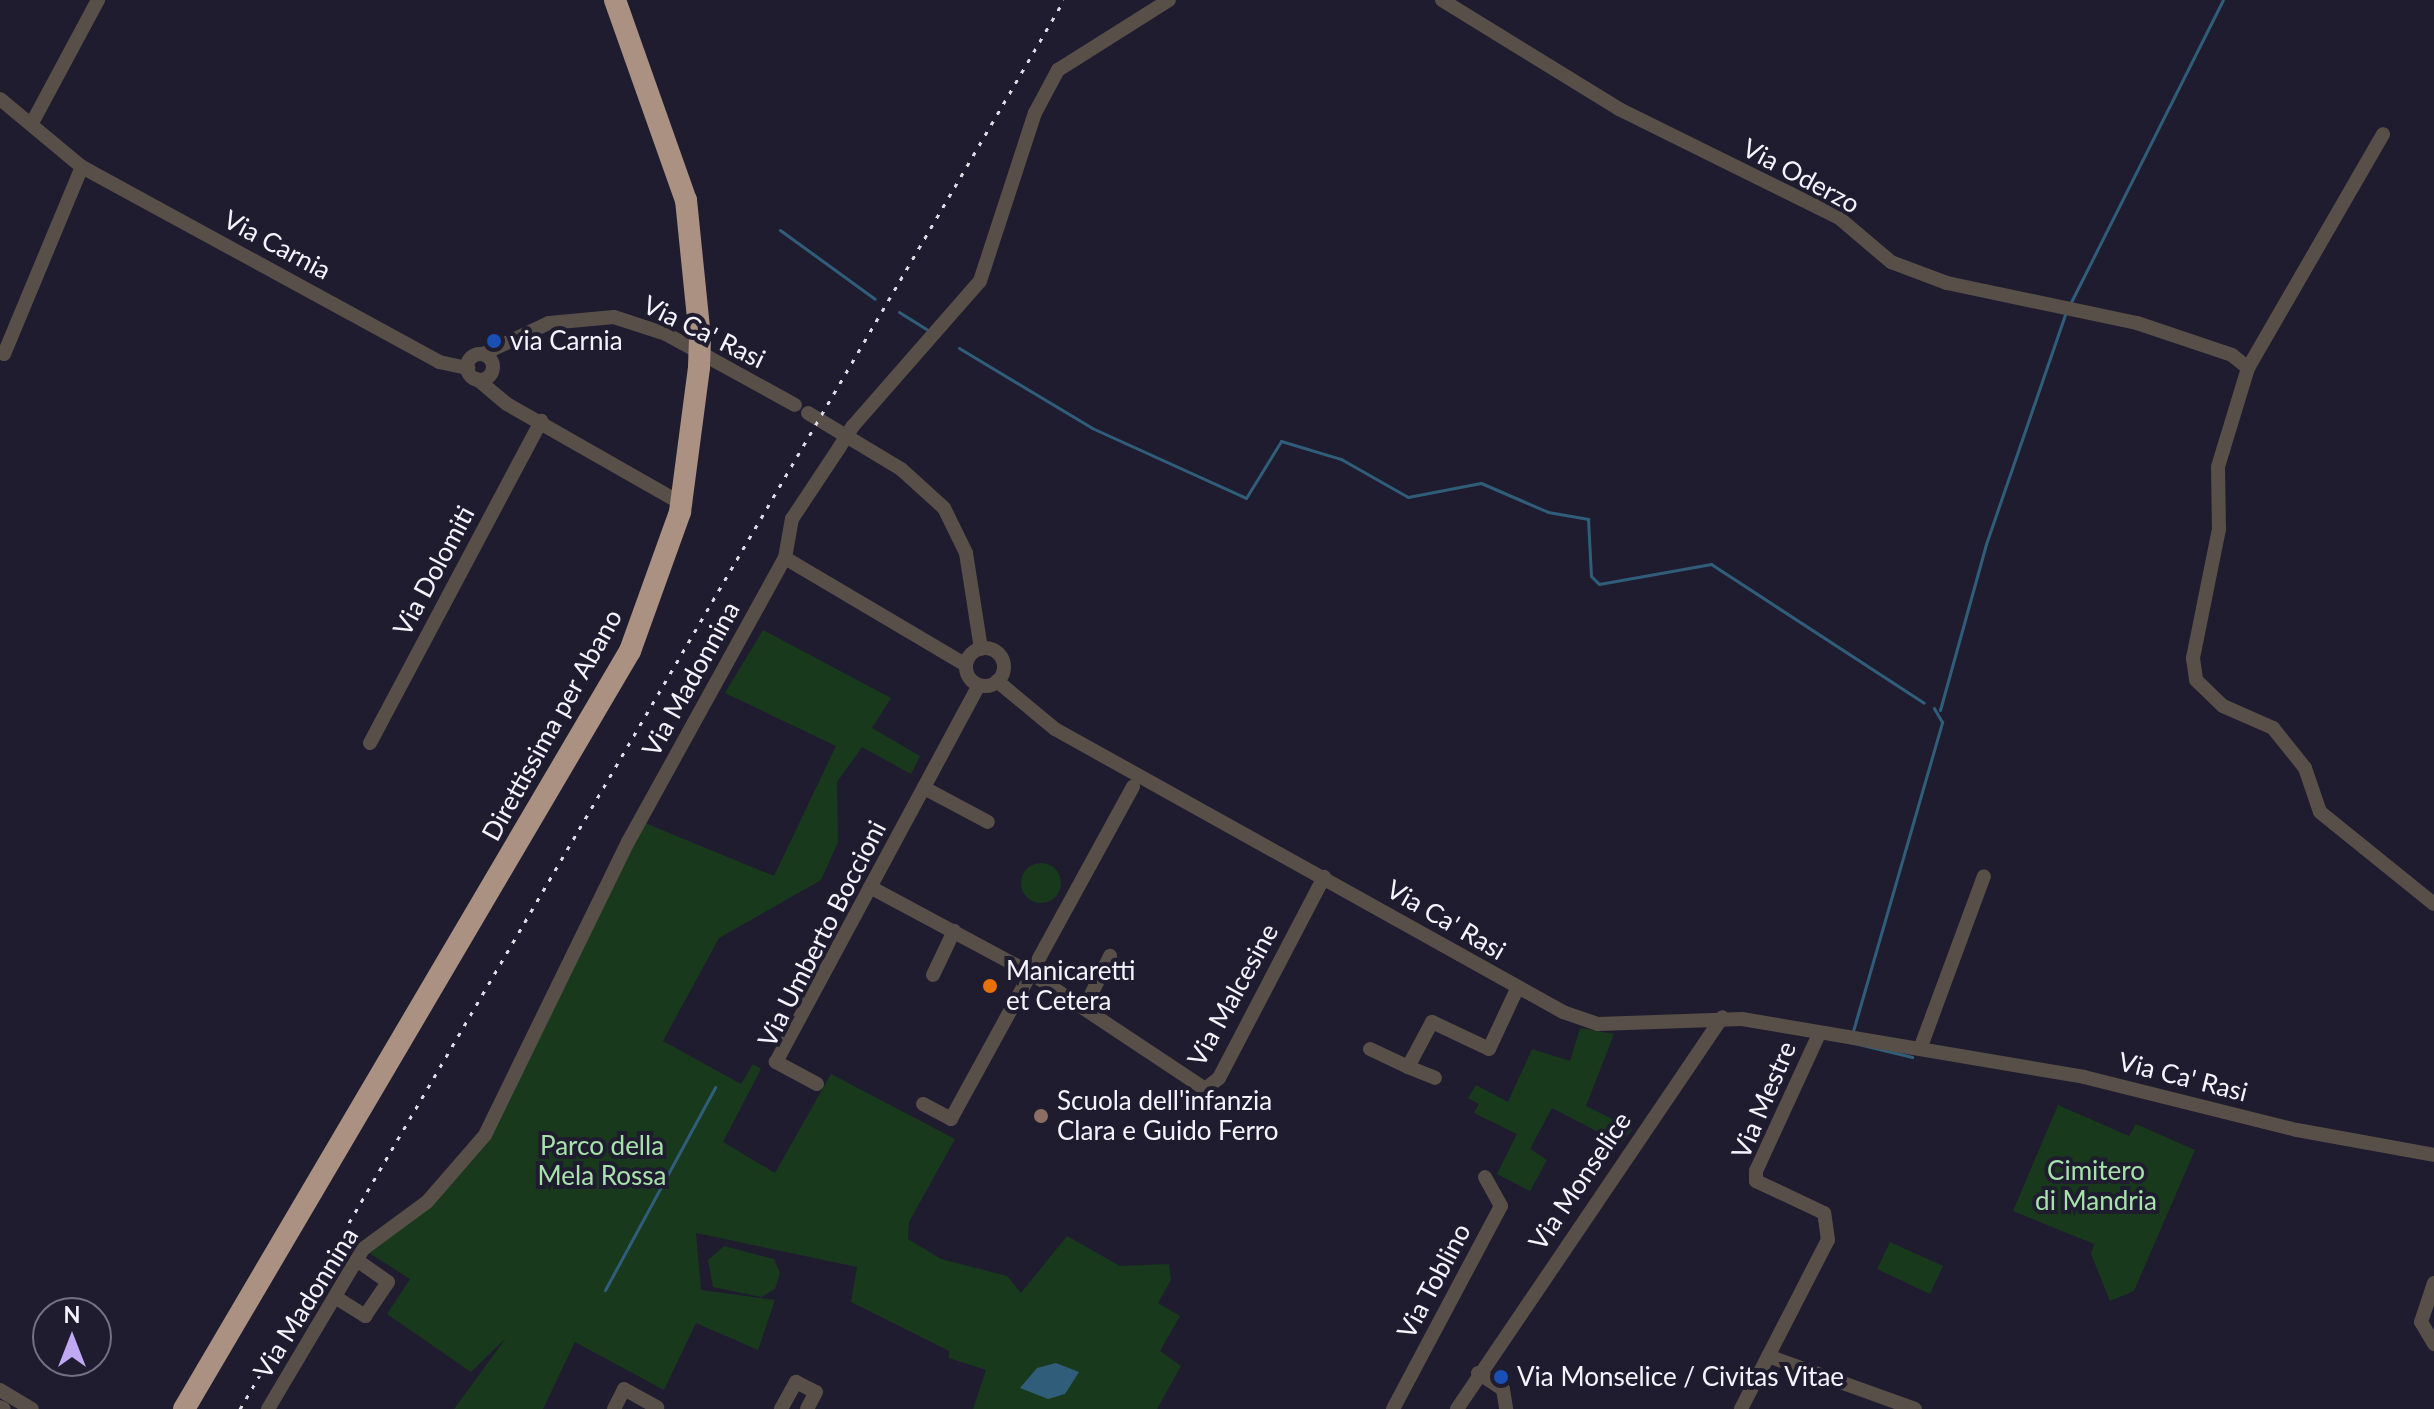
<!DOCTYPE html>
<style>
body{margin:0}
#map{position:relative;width:2434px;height:1409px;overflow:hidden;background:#1f1c2f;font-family:Lato,sans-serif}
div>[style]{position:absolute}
.green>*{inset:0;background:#19391d}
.round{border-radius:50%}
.water>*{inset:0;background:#305e7a}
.stream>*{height:3px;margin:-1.5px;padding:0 1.5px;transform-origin:1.5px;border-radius:1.5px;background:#305e7a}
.minor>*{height:14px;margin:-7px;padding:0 7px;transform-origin:7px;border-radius:7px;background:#594f49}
.minor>.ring{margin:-7px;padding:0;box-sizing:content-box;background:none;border:14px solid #594f49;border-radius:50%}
.highway>*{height:22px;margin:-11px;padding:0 11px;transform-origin:11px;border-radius:11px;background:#aa9182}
.rail>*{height:3px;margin-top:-1.5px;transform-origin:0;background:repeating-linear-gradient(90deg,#dddce7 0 4px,transparent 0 12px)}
.minor-bridge>*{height:14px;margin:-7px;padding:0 7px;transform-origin:7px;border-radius:7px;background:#594f49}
.highway-bridge>*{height:22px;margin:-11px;padding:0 11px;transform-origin:11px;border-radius:11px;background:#aa9182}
.dots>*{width:22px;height:22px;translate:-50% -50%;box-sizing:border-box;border:4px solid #1f1c2f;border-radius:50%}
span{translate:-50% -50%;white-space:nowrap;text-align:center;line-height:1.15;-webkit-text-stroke:8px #1f1c2f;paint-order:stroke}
.street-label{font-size:26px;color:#f4f3fe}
.poi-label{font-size:26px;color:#f4f3fe}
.left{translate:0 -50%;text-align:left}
.park-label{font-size:26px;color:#a6e2aa}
.north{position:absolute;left:32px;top:1297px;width:80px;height:80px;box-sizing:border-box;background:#1f1c2f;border:2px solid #747282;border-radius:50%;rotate:0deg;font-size:22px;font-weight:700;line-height:32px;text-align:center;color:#f4f3fe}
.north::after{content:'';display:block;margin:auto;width:28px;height:36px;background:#bfa9f4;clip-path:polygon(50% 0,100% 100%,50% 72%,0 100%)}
</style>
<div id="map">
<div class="green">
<div style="clip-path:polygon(763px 630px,891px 698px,872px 728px,920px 756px,911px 774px,862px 747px,837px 782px,838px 842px,821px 880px,719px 938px,663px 1041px,741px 1084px,753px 1064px,761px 1069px,723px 1142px,775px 1173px,831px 1074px,955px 1139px,909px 1222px,908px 1239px,941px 1259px,1007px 1276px,1021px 1293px,1067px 1236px,1120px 1266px,1169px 1264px,1171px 1280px,1158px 1303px,1180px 1316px,1160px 1351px,1181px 1366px,1157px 1409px,973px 1409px,986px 1370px,949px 1358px,949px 1351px,851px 1302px,857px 1267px,696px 1233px,701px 1290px,775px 1300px,758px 1350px,696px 1323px,664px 1390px,575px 1342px,543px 1409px,454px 1409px,506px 1338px,471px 1372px,387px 1314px,410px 1279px,363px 1249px,427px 1202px,473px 1151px,640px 821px,774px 876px,836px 746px,725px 693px)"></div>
<div class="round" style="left:1021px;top:863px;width:40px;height:40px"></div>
<div style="clip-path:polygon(1580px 1028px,1614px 1034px,1586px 1106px,1632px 1129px,1621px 1144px,1552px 1108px,1530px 1149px,1547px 1160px,1530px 1191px,1497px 1174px,1517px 1134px,1474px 1113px,1479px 1104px,1468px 1098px,1476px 1085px,1508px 1102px,1532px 1049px,1570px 1061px)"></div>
<div style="clip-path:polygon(2058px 1105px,2129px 1136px,2136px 1124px,2195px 1150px,2134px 1291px,2110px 1301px,2091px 1254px,2094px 1244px,2013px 1211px)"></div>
<div style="clip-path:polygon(1890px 1242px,1943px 1266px,1930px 1294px,1877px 1269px)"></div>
<div style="clip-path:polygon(724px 1246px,774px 1259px,780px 1273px,775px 1289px,761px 1297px,713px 1287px,708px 1260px)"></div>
</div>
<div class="water">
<div style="clip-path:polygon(1056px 1363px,1079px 1372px,1065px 1394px,1048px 1399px,1020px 1388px,1037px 1368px)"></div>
</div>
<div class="stream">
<div style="left:780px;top:230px;width:117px;rotate:36deg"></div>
<div style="left:2070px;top:304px;width:340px;rotate:-63.3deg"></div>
<div style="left:899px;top:312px;width:34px;rotate:32deg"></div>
<div style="left:959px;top:348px;width:155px;rotate:31deg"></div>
<div style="left:1092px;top:428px;width:169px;rotate:24.4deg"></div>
<div style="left:1246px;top:498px;width:67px;rotate:-58.4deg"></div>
<div style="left:1281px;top:441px;width:63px;rotate:16.7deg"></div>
<div style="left:1341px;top:459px;width:77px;rotate:29.6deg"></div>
<div style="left:1408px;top:497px;width:74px;rotate:-10.9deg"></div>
<div style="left:1481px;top:483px;width:73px;rotate:23.4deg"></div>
<div style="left:1548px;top:512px;width:41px;rotate:9.9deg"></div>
<div style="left:1588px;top:519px;width:57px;rotate:87deg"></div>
<div style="left:1591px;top:576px;width:11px;rotate:45deg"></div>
<div style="left:1599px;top:584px;width:114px;rotate:-10.1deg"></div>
<div style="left:1711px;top:564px;width:254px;rotate:33.1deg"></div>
<div style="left:1940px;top:710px;width:172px;rotate:-74.5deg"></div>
<div style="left:1986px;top:544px;width:243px;rotate:-71deg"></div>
<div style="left:1853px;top:1031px;width:322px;rotate:-73.9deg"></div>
<div style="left:1942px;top:722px;width:16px;rotate:-120deg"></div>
<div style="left:1850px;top:1042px;width:64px;rotate:13.6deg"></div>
<div style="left:605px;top:1290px;width:231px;rotate:-61.5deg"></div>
</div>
<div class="minor">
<div style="left:1442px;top:0;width:208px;rotate:31.6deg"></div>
<div style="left:1619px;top:109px;width:244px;rotate:26.3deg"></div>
<div style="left:1838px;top:217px;width:70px;rotate:40.3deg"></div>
<div style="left:1891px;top:262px;width:60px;rotate:20.6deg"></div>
<div style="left:1947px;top:283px;width:194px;rotate:11.9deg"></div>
<div style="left:2137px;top:323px;width:100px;rotate:18.6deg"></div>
<div style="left:2232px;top:355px;width:21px;rotate:39deg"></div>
<div style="left:2248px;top:368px;width:103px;rotate:106.9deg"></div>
<div style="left:2218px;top:467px;width:62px;rotate:89.1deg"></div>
<div style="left:2219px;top:529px;width:132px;rotate:101.4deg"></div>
<div style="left:2193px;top:658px;width:22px;rotate:82deg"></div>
<div style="left:2196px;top:680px;width:37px;rotate:44deg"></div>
<div style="left:2223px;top:706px;width:55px;rotate:23.7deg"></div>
<div style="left:2273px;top:728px;width:51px;rotate:51.3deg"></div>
<div style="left:2305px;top:768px;width:46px;rotate:71.2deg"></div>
<div style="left:2320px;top:812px;width:146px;rotate:38.9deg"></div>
<div style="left:0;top:99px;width:107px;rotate:39.7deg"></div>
<div style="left:82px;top:167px;width:407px;rotate:28.6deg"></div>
<div style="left:439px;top:362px;width:30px;rotate:12deg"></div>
<div style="left:32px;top:123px;width:140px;rotate:-61.8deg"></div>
<div style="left:4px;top:354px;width:203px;rotate:-67.4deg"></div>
<div style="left:483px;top:354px;width:73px;rotate:-25.2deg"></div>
<div style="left:549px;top:323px;width:65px;rotate:-5.3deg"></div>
<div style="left:614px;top:317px;width:55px;rotate:18.1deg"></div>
<div style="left:666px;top:334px;width:147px;rotate:28.8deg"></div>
<div class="ring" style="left:467px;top:354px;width:12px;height:12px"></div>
<div style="left:2248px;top:368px;width:270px;rotate:-60deg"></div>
<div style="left:477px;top:379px;width:39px;rotate:40deg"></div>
<div style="left:507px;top:404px;width:190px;rotate:29.7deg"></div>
<div style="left:808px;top:413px;width:109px;rotate:31.1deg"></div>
<div style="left:901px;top:469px;width:58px;rotate:42.2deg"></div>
<div style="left:944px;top:508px;width:50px;rotate:63.9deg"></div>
<div style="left:966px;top:553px;width:97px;rotate:81.1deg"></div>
<div style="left:853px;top:426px;width:193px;rotate:-48.8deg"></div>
<div style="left:980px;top:281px;width:177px;rotate:-71.9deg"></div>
<div style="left:1035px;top:113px;width:49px;rotate:-61.9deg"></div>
<div style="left:1058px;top:70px;width:131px;rotate:-32.2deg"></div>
<div style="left:785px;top:558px;width:210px;rotate:30.6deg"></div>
<div class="ring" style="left:966px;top:648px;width:24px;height:24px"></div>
<div style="left:997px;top:681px;width:75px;rotate:39.6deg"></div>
<div style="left:1055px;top:729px;width:582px;rotate:29.12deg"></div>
<div style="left:1563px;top:1012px;width:37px;rotate:19deg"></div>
<div style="left:1598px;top:1024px;width:144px;rotate:-2deg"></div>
<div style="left:1742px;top:1019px;width:347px;rotate:9.6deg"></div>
<div style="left:2084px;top:1077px;width:219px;rotate:14deg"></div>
<div style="left:2297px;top:1130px;width:139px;rotate:10.3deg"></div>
<div style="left:370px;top:743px;width:365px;rotate:-62deg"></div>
<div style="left:926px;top:789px;width:70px;rotate:28deg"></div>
<div style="left:870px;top:887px;width:184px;rotate:28.2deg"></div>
<div style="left:1032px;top:974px;width:208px;rotate:33.6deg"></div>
<div style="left:1205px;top:1089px;width:18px;rotate:-38deg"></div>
<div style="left:1219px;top:1078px;width:227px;rotate:-62.4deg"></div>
<div style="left:933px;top:975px;width:49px;rotate:-64.5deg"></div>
<div style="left:1085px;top:1007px;width:57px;rotate:-63.9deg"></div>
<div style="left:1370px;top:1049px;width:42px;rotate:25.3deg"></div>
<div style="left:1408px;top:1067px;width:51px;rotate:-61.9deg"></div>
<div style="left:1432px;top:1022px;width:63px;rotate:25.3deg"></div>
<div style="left:1489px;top:1049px;width:66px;rotate:-65deg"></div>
<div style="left:1920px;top:1049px;width:184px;rotate:-69.7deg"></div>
<div style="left:1408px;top:1067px;width:29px;rotate:22deg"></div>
<div style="left:817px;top:1084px;width:47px;rotate:-151.8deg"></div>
<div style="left:776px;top:1062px;width:428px;rotate:-61.7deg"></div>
<div style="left:923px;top:1104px;width:32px;rotate:28deg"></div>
<div style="left:951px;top:1119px;width:379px;rotate:-61.3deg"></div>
<div style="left:2434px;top:1283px;width:41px;rotate:108.4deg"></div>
<div style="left:2421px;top:1322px;width:26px;rotate:59deg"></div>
<div style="left:335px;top:1297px;width:36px;rotate:32deg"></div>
<div style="left:365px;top:1316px;width:41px;rotate:-55.9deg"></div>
<div style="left:388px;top:1282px;width:38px;rotate:-145deg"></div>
<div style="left:1768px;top:1356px;width:156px;rotate:19.8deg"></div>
<div style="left:1478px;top:1373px;width:30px;rotate:33deg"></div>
<div style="left:1503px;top:1389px;width:20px;rotate:81deg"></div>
<div style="left:0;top:1390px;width:37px;rotate:31deg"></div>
<div style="left:0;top:1407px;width:4px;rotate:27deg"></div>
<div style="left:268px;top:1409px;width:186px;rotate:-59.3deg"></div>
<div style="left:363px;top:1249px;width:79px;rotate:-36.3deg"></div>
<div style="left:427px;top:1202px;width:89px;rotate:-49.1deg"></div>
<div style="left:485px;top:1135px;width:326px;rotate:-64deg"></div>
<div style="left:628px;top:842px;width:325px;rotate:-61.1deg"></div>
<div style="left:785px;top:558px;width:40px;rotate:-80deg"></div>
<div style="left:792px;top:519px;width:85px;rotate:-56.5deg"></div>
<div style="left:614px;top:1409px;width:22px;rotate:-63deg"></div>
<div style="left:624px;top:1389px;width:38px;rotate:29deg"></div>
<div style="left:781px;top:1409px;width:31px;rotate:-61deg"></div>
<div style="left:796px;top:1382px;width:22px;rotate:27deg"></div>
<div style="left:816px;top:1392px;width:19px;rotate:118deg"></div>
<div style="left:1393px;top:1409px;width:230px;rotate:-62deg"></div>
<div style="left:1501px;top:1206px;width:33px;rotate:-119deg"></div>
<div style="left:1457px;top:1409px;width:473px;rotate:-55.9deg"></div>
<div style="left:1741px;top:1409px;width:190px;rotate:-62.8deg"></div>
<div style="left:1828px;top:1240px;width:27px;rotate:-98deg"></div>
<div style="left:1824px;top:1213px;width:75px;rotate:-154.8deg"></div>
<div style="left:1756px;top:1181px;width:10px;rotate:-90deg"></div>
<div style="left:1756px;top:1171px;width:151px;rotate:-65.3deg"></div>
</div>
<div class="highway">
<div style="left:615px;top:0;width:212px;rotate:70.5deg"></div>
<div style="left:686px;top:200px;width:139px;rotate:84.2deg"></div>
<div style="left:184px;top:1409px;width:879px;rotate:-59.53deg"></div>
<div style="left:630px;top:651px;width:148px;rotate:-70.2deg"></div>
<div style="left:680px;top:512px;width:146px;rotate:-82.5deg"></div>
</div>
<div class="rail">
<div style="left:240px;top:1409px;width:1632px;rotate:-59.68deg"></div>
</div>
<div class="minor-bridge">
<div style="left:839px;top:448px;width:26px;rotate:-58deg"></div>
</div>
<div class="highway-bridge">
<div style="left:699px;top:367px;width:29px;rotate:-88deg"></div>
</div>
<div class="dots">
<div style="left:494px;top:341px;background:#1a4fb4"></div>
<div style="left:990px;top:986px;background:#e8710a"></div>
<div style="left:1041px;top:1116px;background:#8d6e63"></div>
<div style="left:1501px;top:1377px;background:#1a4fb4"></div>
</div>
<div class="street-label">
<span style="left:1801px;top:176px;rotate:28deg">Via Oderzo</span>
<span style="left:277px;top:245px;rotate:28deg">Via Carnia</span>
<span style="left:704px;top:332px;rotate:26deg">Via Ca' Rasi</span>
<span style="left:434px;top:571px;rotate:-62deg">Via Dolomiti</span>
<span style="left:691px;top:679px;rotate:-61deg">Via Madonnina</span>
<span style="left:552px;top:725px;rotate:-61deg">Direttissima per Abano</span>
<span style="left:1446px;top:920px;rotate:30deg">Via Ca' Rasi</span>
<span style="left:822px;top:934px;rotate:-63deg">Via Umberto Boccioni</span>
<span style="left:1233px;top:995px;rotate:-61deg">Via Malcesine</span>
<span style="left:2183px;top:1077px;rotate:14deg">Via Ca' Rasi</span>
<span style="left:1764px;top:1100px;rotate:-67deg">Via Mestre</span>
<span style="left:1580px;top:1181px;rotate:-56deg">Via Monselice</span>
<span style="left:1434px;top:1281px;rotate:-62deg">Via Toblino</span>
<span style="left:306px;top:1303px;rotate:-58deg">Via Madonnina</span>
</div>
<div class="poi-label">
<span class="left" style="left:510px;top:341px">via Carnia</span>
<span class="left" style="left:1006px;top:986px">Manicaretti<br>et Cetera</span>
<span class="left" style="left:1057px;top:1116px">Scuola dell'infanzia<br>Clara e Guido Ferro</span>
<span class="left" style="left:1517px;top:1377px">Via Monselice / Civitas Vitae</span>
</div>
<div class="park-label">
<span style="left:602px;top:1161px">Parco della<br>Mela Rossa</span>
<span style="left:2096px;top:1186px">Cimitero<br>di Mandria</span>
</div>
<div class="north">N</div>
</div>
